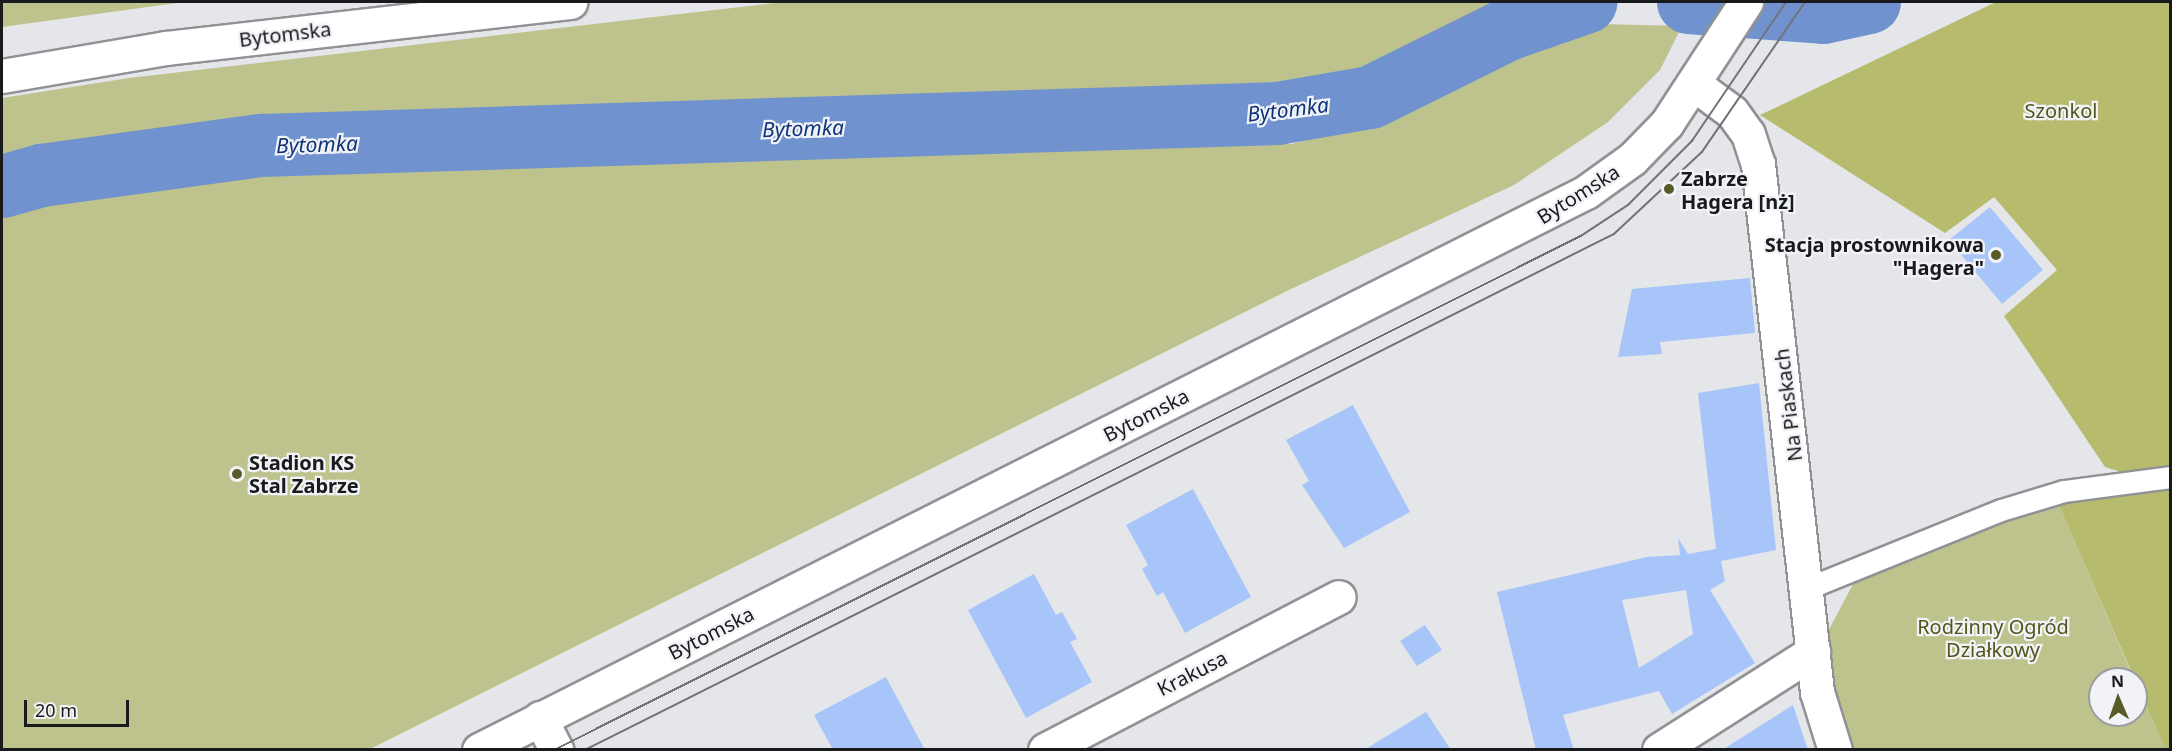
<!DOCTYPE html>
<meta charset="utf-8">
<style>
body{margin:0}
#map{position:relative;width:2172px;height:751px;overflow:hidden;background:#e4e6ea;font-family:"Noto Sans",sans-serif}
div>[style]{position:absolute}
.green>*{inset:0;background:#bec28c}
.forest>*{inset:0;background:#b7bb6e}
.river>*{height:63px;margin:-31.5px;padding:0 31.5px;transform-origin:31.5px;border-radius:31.5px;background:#7093d0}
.building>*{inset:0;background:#a8c5f9}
.roads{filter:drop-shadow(2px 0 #909296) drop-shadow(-2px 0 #909296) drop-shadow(0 2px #909296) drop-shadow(0 -2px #909296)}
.lane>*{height:21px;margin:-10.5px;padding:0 10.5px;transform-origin:10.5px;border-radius:10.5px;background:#fff}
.street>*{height:33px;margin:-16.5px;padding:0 16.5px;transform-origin:16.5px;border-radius:16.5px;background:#fff}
.secondary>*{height:33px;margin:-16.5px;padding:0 16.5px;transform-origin:16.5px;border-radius:16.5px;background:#fff}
.tram>*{height:1.5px;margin:-0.75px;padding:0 0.75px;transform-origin:0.75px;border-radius:0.75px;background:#717275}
.dots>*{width:16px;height:16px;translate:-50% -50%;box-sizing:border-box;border:3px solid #f1f3f7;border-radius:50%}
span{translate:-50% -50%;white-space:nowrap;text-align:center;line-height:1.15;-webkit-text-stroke:4.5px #f1f3f7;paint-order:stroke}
.street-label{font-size:20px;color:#191a1c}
.park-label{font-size:20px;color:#53551c}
.poi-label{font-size:20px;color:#191a1c;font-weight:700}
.left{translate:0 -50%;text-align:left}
.right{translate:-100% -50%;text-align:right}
.water-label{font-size:21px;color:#0e347c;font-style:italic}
.frame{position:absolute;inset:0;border:3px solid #191a1c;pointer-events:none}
.north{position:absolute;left:2088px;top:667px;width:60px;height:60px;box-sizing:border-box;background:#f1f3f7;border:2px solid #9b9c9f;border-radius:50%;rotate:358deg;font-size:16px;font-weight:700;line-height:24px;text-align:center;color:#191a1c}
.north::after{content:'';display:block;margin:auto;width:21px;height:27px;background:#585a27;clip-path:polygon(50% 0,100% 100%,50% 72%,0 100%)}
.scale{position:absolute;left:24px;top:700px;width:105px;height:27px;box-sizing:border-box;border:3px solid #191a1c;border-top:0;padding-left:8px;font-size:18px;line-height:21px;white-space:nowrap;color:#191a1c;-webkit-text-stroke:4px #f1f3f7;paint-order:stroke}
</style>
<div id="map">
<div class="green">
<div style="clip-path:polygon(2px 2px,184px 2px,2px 27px)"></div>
<div style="clip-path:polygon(784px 2px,1502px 2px,1478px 34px,1400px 72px,1296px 98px,1164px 107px,371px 118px,127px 138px,2px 172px,2px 98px,129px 78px)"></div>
<div style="clip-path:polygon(1558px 23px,1682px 26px,1660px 70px,1608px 122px,1514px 185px,1291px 289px,370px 749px,2px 749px,2px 206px,24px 198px,242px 165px,538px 154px,1291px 144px,1406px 114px)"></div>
<div style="clip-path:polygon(2059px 506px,2134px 679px,2100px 679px,2100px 715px,2136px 715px,2136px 683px,2165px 749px,1837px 749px,1807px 671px,1860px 571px,1978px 523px)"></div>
</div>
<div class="forest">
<div style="clip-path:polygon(1996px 2px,2170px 2px,2170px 466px,2162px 469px,2131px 475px,2105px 467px,2004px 316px,2057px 270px,1994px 197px,1945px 233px,1760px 115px)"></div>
<div style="clip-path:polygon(2170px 484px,2170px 749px,2165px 749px,2059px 506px,2091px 493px)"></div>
</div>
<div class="river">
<div style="left:1688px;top:2px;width:135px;rotate:4.2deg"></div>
<div style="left:1823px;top:12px;width:47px;rotate:-12.3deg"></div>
<div style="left:2px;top:186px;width:41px;rotate:-15.8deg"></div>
<div style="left:41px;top:175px;width:222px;rotate:-7.8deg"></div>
<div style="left:261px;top:145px;width:1017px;rotate:-1.8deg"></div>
<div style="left:1277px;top:113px;width:94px;rotate:-9.8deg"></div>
<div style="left:1370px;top:97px;width:153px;rotate:-26.4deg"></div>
<div style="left:1507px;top:29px;width:83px;rotate:-19.1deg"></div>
</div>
<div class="building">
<div style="clip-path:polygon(1990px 207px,2043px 270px,2002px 304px,1949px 240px)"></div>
<div style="clip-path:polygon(1750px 278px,1755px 333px,1660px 342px,1662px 354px,1618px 357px,1632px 289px)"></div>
<div style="clip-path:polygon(evenodd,1759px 383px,1776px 550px,1721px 561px,1725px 581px,1710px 590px,1755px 663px,1672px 714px,1659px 691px,1563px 715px,1574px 750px,1536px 750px,1497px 592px,1647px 557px,1680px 555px,1678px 538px,1688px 554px,1716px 549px,1698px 393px,1759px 383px,1686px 590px,1693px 634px,1639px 668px,1622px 600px,1686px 590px)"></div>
<div style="clip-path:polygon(1353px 405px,1410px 512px,1344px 548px,1302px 485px,1309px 481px,1286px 440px)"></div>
<div style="clip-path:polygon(1193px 489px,1251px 597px,1185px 633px,1163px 592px,1157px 596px,1142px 569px,1148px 565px,1126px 525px)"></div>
<div style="clip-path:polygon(1034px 574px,1056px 615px,1062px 612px,1077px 639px,1070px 642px,1092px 682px,1026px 718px,968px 610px)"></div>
<div style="clip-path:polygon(1425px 625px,1442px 650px,1417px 666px,1400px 641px)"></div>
<div style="clip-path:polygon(886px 677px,925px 750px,833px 750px,814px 715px)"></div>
<div style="clip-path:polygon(1793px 705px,1808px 750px,1722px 750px)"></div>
<div style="clip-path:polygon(1426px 712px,1451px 750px,1364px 750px)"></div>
</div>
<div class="roads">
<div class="lane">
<div style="left:1808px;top:588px;width:208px;rotate:-22deg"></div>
<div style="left:2001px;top:510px;width:66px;rotate:-16.8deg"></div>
<div style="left:2064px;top:491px;width:107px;rotate:-7.5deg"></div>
</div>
<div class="street">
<div style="left:1694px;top:84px;width:47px;rotate:36.4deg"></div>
<div style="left:1732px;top:112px;width:27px;rotate:54deg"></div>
<div style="left:1748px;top:134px;width:32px;rotate:72deg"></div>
<div style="left:1758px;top:164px;width:531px;rotate:83.62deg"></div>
<div style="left:1817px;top:692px;width:61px;rotate:72.8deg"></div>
<div style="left:540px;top:718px;width:36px;rotate:63deg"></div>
<div style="left:1045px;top:750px;width:331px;rotate:-27.5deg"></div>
<div style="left:1659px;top:750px;width:183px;rotate:-32.5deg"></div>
</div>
<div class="secondary">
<div style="left:2px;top:76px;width:166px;rotate:-9.7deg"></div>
<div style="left:166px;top:48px;width:407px;rotate:-6.5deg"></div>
<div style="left:479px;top:750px;width:1240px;rotate:-26.75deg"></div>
<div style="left:1586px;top:192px;width:57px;rotate:-35.7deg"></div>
<div style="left:1632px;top:159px;width:50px;rotate:-45.8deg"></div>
<div style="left:1667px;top:123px;width:145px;rotate:-56.9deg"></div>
</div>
</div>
<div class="tram">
<div style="left:554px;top:750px;width:1148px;rotate:-26.59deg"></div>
<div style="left:1581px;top:236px;width:56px;rotate:-33.4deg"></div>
<div style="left:1628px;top:205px;width:91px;rotate:-45deg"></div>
<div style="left:1692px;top:141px;width:168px;rotate:-55.9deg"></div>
<div style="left:585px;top:750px;width:1151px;rotate:-26.63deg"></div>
<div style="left:1614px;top:234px;width:120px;rotate:-43deg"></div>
<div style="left:1702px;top:152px;width:182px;rotate:-55.5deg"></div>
</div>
<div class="dots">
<div style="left:1669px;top:189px;background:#585a27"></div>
<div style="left:1996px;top:255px;background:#585a27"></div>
<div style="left:237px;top:474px;background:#585a27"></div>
</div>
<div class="street-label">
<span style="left:285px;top:34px;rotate:-7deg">Bytomska</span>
<span style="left:1578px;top:194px;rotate:-32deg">Bytomska</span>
<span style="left:1788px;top:405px;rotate:-97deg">Na Piaskach</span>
<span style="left:1146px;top:415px;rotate:-27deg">Bytomska</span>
<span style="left:711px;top:633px;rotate:-27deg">Bytomska</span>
<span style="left:1192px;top:673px;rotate:-27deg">Krakusa</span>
</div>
<div class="park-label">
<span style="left:2061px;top:110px">Szonkol</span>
<span style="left:1993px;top:638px">Rodzinny Ogród<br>Działkowy</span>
</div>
<div class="poi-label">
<span class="left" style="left:1681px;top:190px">Zabrze<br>Hagera [nż]</span>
<span class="right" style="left:1984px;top:256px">Stacja prostownikowa<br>"Hagera"</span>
<span class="left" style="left:249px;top:474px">Stadion KS<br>Stal Zabrze</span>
</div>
<div class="water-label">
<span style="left:1288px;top:109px;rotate:-7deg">Bytomka</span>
<span style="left:803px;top:128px;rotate:-2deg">Bytomka</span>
<span style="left:317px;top:144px;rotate:-2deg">Bytomka</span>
</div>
<div class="frame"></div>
<div class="north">N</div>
<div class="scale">20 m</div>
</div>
